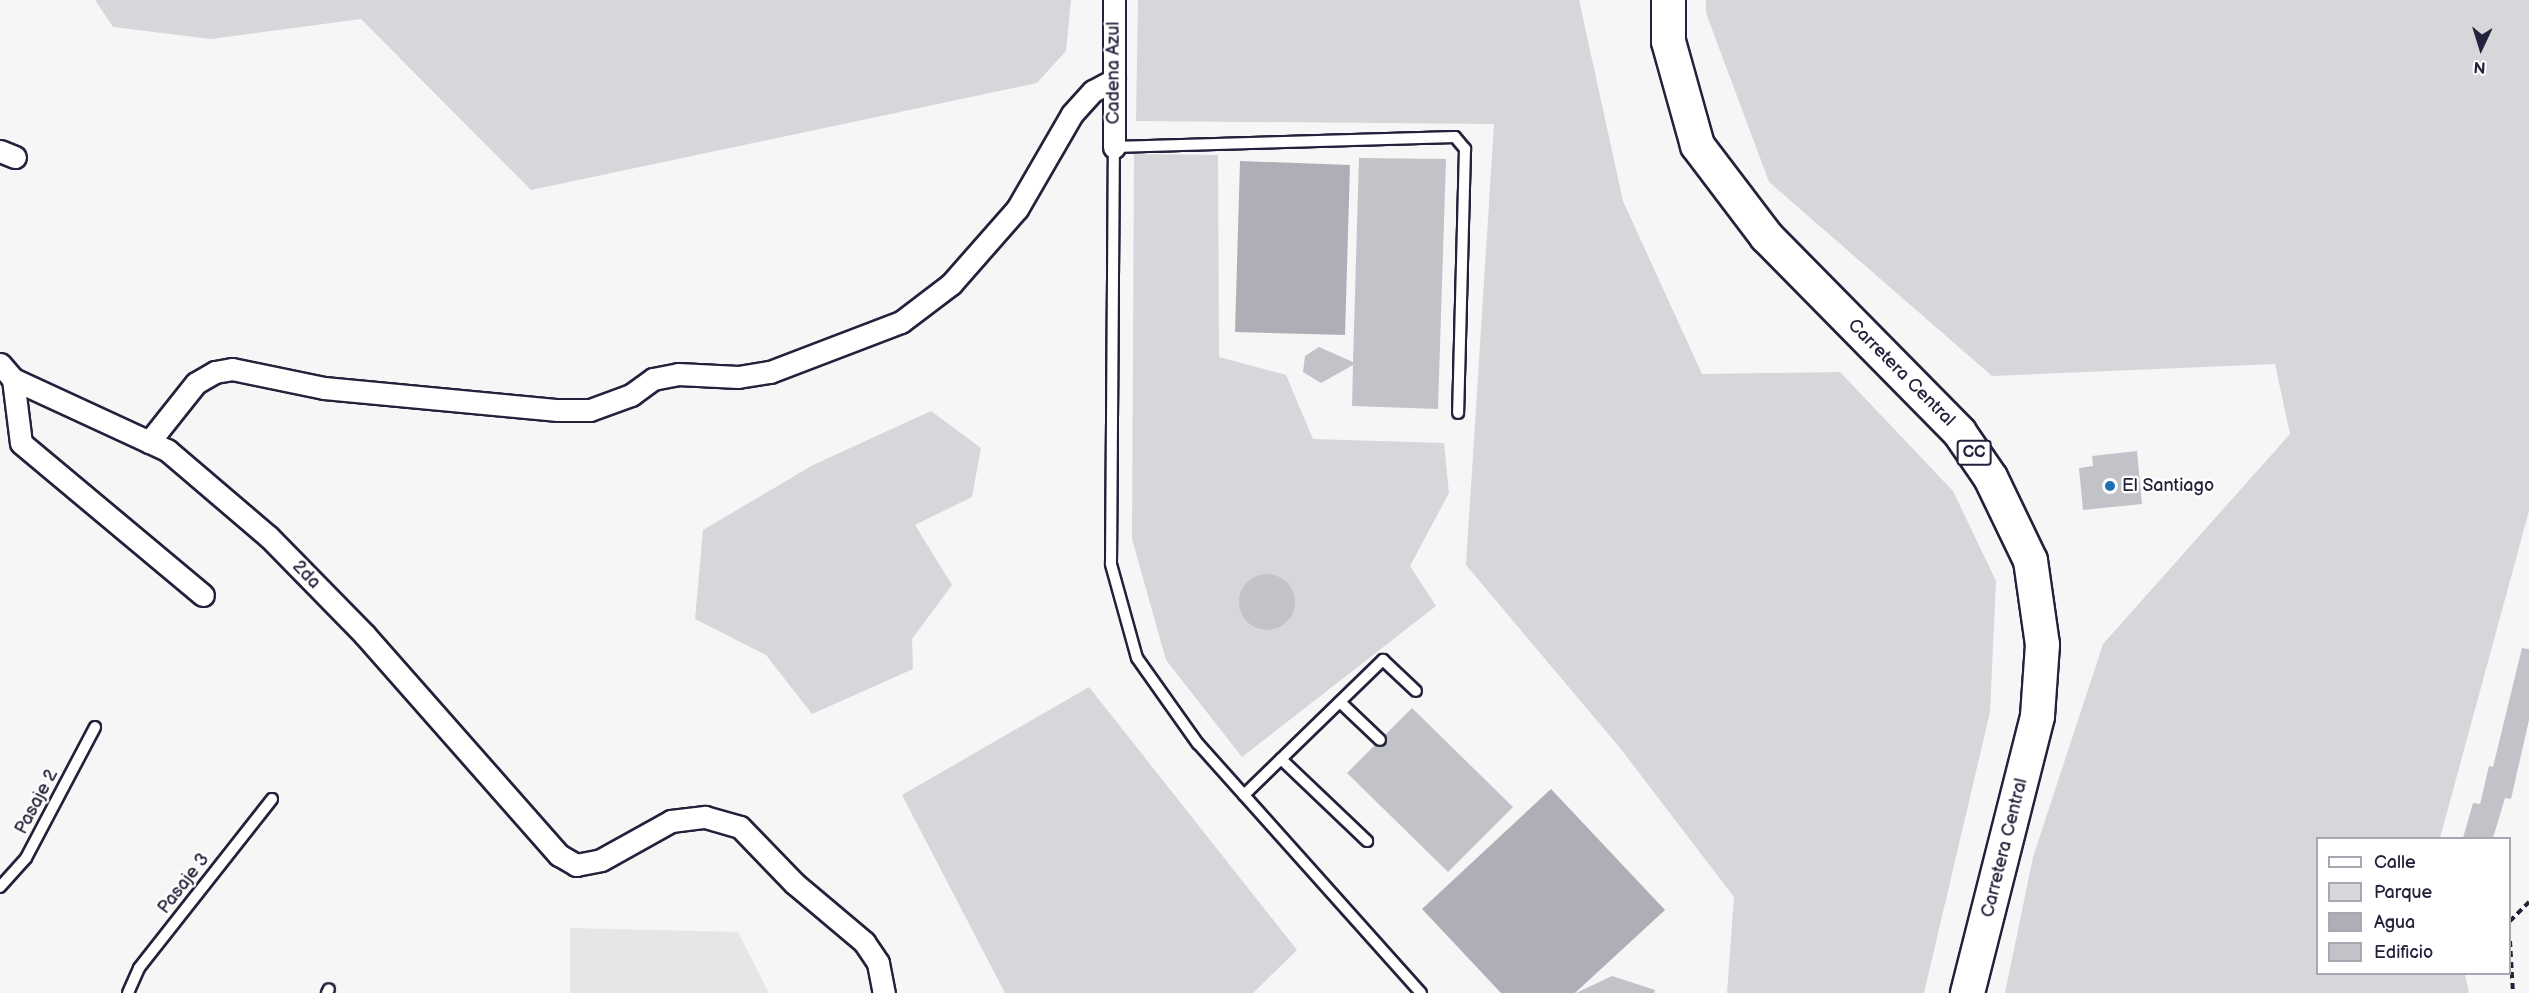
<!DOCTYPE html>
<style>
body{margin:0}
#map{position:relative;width:2529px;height:993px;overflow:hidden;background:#f6f6f7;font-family:"Balsamiq Sans",sans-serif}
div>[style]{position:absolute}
.built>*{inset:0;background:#e6e6e9}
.green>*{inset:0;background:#d7d7db}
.water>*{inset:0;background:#aeaeb7}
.building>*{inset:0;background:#c2c2c9}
.round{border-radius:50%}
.path>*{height:4px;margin-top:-2px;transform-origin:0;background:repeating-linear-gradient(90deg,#22223b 0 6px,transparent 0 10.5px)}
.roads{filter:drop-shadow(2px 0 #22223b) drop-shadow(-2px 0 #22223b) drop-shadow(0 2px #22223b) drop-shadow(0 -2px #22223b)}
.lane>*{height:10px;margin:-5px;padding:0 5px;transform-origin:5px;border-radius:5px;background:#fff}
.street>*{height:21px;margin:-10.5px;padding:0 10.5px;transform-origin:10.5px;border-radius:10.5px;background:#fff}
.primary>*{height:33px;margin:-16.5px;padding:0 16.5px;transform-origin:16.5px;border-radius:16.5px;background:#fff}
.dots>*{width:16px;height:16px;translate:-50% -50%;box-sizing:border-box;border:3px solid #fff;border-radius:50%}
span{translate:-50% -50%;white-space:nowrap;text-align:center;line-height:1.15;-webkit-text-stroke:4.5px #fff;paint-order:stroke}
.shield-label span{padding:2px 4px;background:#fff;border:2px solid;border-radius:4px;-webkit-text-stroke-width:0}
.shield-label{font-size:16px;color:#22223b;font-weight:700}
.street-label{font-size:18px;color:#22223b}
.poi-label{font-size:18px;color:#22223b}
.left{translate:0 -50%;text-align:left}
.legend{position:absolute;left:2316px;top:837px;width:195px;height:138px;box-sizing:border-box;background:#fff;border:2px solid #a7a7b1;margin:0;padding:8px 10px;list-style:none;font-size:18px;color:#22223b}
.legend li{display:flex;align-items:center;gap:12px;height:30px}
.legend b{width:30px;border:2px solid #a7a7b1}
.north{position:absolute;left:2451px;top:18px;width:60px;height:60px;-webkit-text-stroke:4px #fff;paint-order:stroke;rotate:184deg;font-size:16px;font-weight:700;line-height:24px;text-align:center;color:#22223b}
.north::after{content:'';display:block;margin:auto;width:21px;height:27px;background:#22223b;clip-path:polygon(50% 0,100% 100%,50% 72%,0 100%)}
</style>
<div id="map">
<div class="built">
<div style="clip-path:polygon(570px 928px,738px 932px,769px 993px,570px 993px)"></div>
</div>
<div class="green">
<div style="clip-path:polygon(95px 0,1071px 0,1066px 51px,1037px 83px,531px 190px,361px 19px,211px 39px,113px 27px)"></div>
<div style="clip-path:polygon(1138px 0,1579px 0,1623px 201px,1702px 374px,1840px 372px,1953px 491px,1996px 581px,1990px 712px,1924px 993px,1727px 993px,1734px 897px,1620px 748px,1466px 565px,1494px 124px,1136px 121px)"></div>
<div style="clip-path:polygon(1706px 0,2529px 0,2529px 511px,2440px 838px,2318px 838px,2318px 974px,2465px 974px,2469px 993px,2005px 993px,2033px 857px,2103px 644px,2290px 434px,2275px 364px,1992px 376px,1769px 182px,1706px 13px)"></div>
<div style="clip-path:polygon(1134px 154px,1218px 155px,1219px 357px,1286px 375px,1313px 439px,1444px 443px,1449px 493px,1410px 566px,1436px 606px,1242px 757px,1166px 660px,1132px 539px)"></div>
<div style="clip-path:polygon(931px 411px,981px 448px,972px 497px,915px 525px,952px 585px,912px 639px,913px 669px,812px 714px,766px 655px,695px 619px,703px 530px,813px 465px)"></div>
<div style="clip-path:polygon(1089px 687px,1297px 950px,1253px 993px,1005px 993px,902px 795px)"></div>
</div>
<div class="water">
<div style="clip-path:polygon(1240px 161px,1350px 165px,1345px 335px,1235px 332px)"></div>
<div style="clip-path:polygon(1551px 789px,1665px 910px,1575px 993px,1501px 993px,1422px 909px)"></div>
</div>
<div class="building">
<div style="clip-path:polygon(1359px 158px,1446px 159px,1438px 409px,1352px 406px,1353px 365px,1321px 383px,1303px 372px,1305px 356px,1319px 347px,1353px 362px)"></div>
<div style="clip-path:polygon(2137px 451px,2142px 504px,2083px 510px,2079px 468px,2093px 466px,2092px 456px)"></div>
<div class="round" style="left:1239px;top:574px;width:56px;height:56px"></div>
<div style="clip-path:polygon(2522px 648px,2529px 649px,2529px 720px,2511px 799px,2505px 798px,2493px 838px,2463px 838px,2473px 803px,2480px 804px,2489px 766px,2493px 767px)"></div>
<div style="clip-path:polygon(1412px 708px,1513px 807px,1448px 872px,1347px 773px,1375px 745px,1385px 746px,1385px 735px)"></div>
<div style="clip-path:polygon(1612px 976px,1655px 990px,1654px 993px,1576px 993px)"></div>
</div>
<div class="path">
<div style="left:2510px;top:921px;width:27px;rotate:-45deg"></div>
<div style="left:2510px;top:941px;width:52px;rotate:86.7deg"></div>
</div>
<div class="roads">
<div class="lane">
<div style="left:1340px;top:702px;width:55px;rotate:43.5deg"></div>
<div style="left:1281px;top:759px;width:119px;rotate:43.6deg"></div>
<div style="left:1244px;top:795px;width:194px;rotate:-44.2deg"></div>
<div style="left:1383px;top:660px;width:45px;rotate:43.2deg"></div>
<div style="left:0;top:887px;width:39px;rotate:-48deg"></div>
<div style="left:26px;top:858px;width:148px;rotate:-62.2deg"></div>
<div style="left:128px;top:993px;width:27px;rotate:-66deg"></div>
<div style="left:139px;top:968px;width:215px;rotate:-51.8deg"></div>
<div style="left:327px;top:993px;width:4px;rotate:-63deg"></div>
<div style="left:1421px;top:993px;width:334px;rotate:-131.8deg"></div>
<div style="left:1198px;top:744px;width:105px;rotate:-125.3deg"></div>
<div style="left:1137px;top:658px;width:98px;rotate:-105.5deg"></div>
<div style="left:1111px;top:564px;width:417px;rotate:-89.6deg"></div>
<div style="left:1114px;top:147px;width:341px;rotate:-1.7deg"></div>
<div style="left:1455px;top:137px;width:16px;rotate:50deg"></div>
<div style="left:1465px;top:149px;width:264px;rotate:91.5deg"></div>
</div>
<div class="street">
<div style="left:1114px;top:147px;width:147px;rotate:-90deg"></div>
<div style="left:0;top:151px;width:16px;rotate:22deg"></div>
<div style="left:0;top:364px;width:20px;rotate:49deg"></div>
<div style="left:13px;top:379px;width:170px;rotate:24.8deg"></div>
<div style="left:167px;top:450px;width:134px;rotate:40.5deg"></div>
<div style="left:269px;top:537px;width:136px;rotate:45.6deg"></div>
<div style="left:364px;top:634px;width:295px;rotate:48.6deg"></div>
<div style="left:559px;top:855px;width:20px;rotate:30deg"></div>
<div style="left:576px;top:865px;width:25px;rotate:-11deg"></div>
<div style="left:601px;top:860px;width:80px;rotate:-29.1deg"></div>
<div style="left:671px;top:821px;width:34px;rotate:-7deg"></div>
<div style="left:705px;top:817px;width:36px;rotate:16deg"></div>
<div style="left:740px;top:827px;width:78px;rotate:46deg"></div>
<div style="left:794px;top:883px;width:92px;rotate:40.1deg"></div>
<div style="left:864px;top:942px;width:25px;rotate:56deg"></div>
<div style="left:878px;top:963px;width:31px;rotate:79deg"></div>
<div style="left:13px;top:379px;width:64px;rotate:82.9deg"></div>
<div style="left:21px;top:443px;width:237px;rotate:39.9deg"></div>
<div style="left:149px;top:442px;width:75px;rotate:-51.5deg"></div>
<div style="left:196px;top:383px;width:22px;rotate:-30deg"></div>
<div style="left:215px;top:372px;width:17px;rotate:-10deg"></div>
<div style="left:232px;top:369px;width:94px;rotate:11.7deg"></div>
<div style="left:324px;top:388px;width:235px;rotate:5.4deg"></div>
<div style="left:558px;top:410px;width:32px"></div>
<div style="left:590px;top:410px;width:44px;rotate:-20.1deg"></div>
<div style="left:631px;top:395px;width:27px;rotate:-36deg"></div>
<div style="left:653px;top:379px;width:25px;rotate:-11deg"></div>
<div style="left:678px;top:374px;width:60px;rotate:2.9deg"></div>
<div style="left:738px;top:377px;width:32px;rotate:-9deg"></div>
<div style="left:770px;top:372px;width:140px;rotate:-20.9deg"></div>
<div style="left:901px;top:322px;width:63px;rotate:-37.2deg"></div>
<div style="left:951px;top:284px;width:100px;rotate:-48.7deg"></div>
<div style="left:1017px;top:209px;width:110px;rotate:-59.9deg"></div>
<div style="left:1072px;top:114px;width:31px;rotate:-48deg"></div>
<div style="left:1093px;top:91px;width:24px;rotate:-28deg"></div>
</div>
<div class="primary">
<div style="left:1668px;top:0;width:41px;rotate:90deg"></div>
<div style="left:1668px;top:41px;width:108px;rotate:74.4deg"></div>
<div style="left:1697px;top:145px;width:114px;rotate:52.8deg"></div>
<div style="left:1766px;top:236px;width:275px;rotate:45.4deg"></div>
<div style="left:1959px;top:432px;width:55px;rotate:55.4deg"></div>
<div style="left:1990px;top:477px;width:92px;rotate:64.3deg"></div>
<div style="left:2030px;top:560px;width:85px;rotate:81.9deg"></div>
<div style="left:2042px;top:644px;width:72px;rotate:94deg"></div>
<div style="left:2037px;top:716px;width:286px;rotate:104.2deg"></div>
</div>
</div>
<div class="dots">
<div style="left:2110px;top:486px;background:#1f6fb2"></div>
</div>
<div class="shield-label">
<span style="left:1974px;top:453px">CC</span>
</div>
<div class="street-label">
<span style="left:1114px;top:73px;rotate:-90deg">Cadena Azul</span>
<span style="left:1901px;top:373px;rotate:45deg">Carretera Central</span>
<span style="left:306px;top:575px;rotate:46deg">2da</span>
<span style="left:37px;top:802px;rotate:-62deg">Pasaje 2</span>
<span style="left:2005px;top:848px;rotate:-76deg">Carretera Central</span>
<span style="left:184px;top:884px;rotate:-52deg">Pasaje 3</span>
</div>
<div class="poi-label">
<span class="left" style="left:2122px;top:486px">El Santiago</span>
</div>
<ul class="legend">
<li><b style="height:8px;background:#fff"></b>Calle</li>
<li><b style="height:16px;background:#d7d7db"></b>Parque</li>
<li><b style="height:16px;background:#aeaeb7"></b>Agua</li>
<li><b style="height:16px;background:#c2c2c9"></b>Edificio</li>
</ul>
<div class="north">N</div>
</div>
